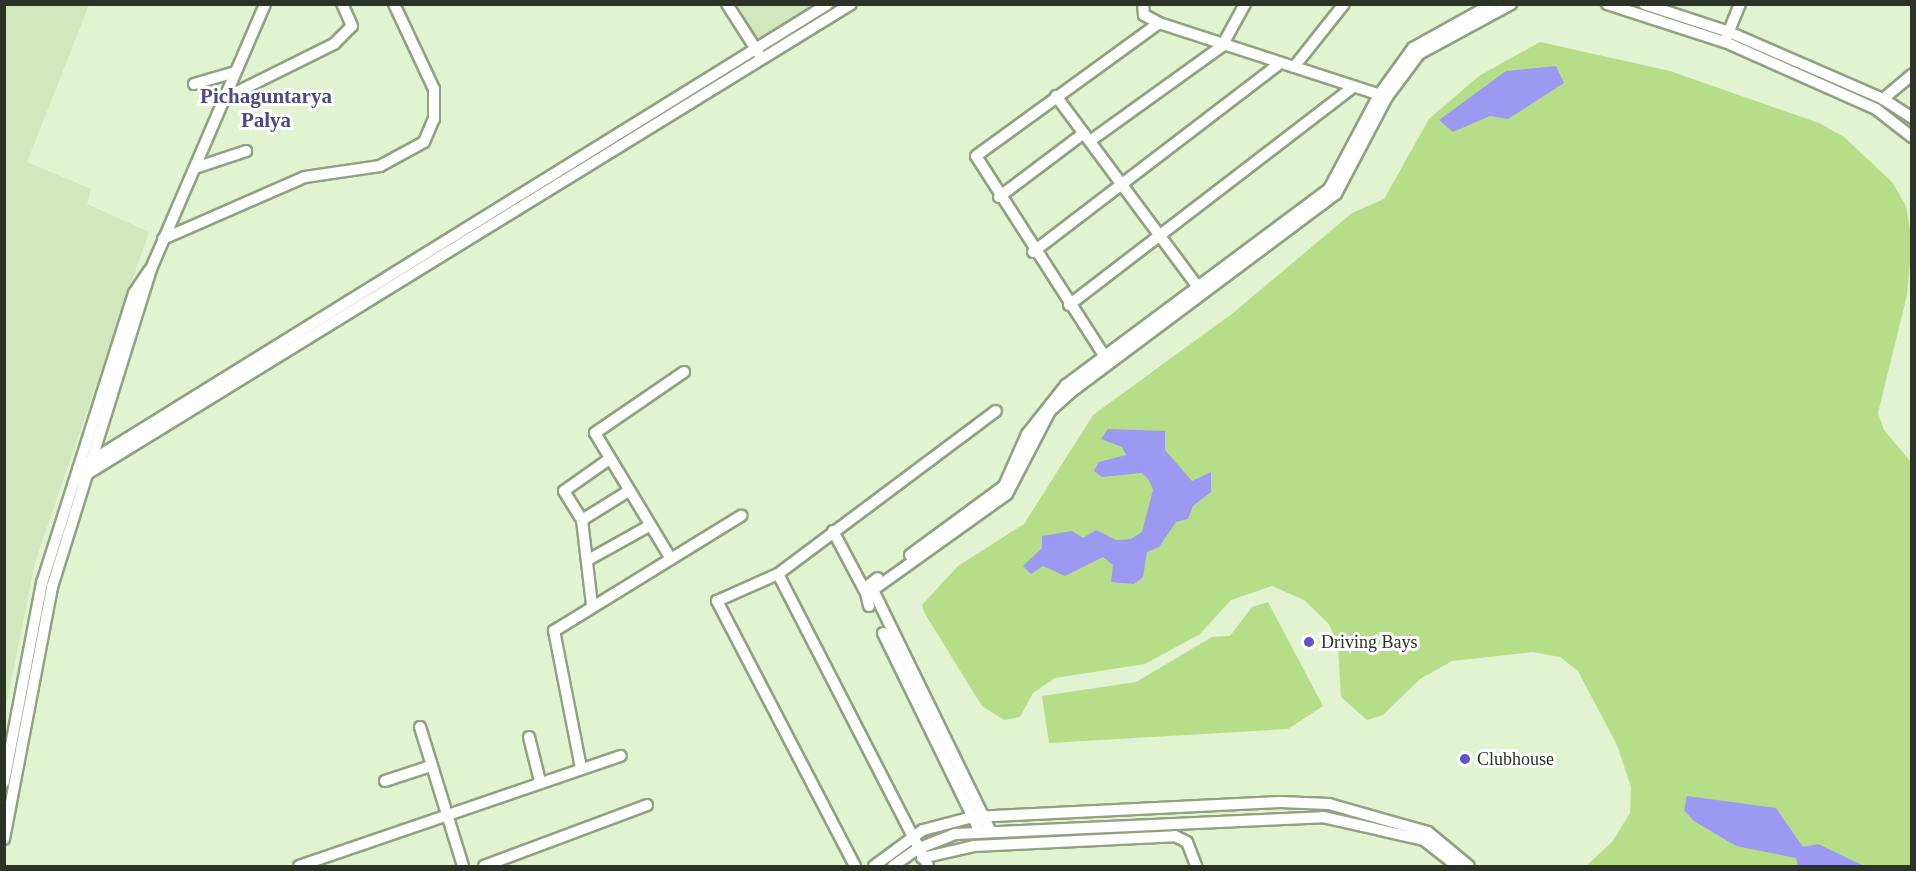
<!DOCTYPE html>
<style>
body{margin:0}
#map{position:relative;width:1916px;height:871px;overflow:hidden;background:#e1f3d0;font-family:Georgia,serif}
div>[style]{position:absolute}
.built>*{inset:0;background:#d3e6be}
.green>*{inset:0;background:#b6de88}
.water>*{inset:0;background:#9b99f1}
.roads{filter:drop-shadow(2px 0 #91a181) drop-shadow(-2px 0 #91a181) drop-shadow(0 2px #91a181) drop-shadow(0 -2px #91a181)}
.minor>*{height:10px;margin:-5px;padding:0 5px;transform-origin:5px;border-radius:5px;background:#fff}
.dots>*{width:16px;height:16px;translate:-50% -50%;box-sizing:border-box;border:3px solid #fff;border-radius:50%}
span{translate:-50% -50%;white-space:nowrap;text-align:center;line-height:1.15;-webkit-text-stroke:6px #fff;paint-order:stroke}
.poi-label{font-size:18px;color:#2c3225}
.left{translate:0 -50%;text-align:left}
.quarter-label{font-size:21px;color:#4e4a88;font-weight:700}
.frame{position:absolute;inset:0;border:6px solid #2c3225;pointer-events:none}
</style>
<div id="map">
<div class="built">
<div style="clip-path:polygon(5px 4px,89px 5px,27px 162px,91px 189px,87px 204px,149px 232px,35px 562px,5px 711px)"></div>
<div style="clip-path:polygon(733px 5px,813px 5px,756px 45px)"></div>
</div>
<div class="green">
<div style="clip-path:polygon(1540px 42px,1670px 71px,1819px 123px,1844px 137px,1892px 182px,1906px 206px,1912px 241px,1907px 295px,1878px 413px,1884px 430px,1911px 462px,1911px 866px,1586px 866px,1612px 842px,1630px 813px,1631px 787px,1617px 745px,1578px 671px,1560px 657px,1532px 652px,1452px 661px,1420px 679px,1383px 715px,1367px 720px,1341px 697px,1338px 647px,1329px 624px,1304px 600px,1272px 586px,1231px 600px,1200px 634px,1145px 664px,1055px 678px,1033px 693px,1020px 717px,1004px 720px,982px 706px,925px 614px,922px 605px,958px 566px,1024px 524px,1093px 415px,1233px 313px,1352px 213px,1384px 199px,1429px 119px,1479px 76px)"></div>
<div style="clip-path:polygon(1268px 602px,1323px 706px,1288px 729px,1049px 743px,1042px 696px,1136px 682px,1212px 637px,1230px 636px,1252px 607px)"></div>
</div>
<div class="water">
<div style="clip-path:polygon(1556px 66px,1564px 83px,1508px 119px,1490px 116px,1453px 132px,1439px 120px,1506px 71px)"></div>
<div style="clip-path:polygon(1108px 429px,1165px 431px,1165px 450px,1192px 481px,1211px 472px,1211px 492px,1193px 506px,1188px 519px,1176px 522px,1159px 547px,1147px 552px,1143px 577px,1134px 584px,1111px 582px,1113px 565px,1103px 557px,1065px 576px,1043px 566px,1031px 574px,1023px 566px,1042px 548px,1042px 536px,1072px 531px,1083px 538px,1096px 530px,1116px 540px,1131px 539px,1142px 532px,1153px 490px,1149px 480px,1142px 473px,1102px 477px,1094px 471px,1099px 462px,1126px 455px,1122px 447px,1101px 439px)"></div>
<div style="clip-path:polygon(1687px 796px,1776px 808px,1803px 847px,1818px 844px,1864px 866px,1798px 866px,1796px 858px,1736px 846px,1694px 821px,1684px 810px)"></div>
</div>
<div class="roads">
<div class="minor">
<div style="left:727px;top:4px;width:59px;rotate:57.4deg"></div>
<div style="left:1143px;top:4px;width:11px;rotate:85deg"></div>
<div style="left:1144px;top:15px;width:17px;rotate:28deg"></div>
<div style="left:1159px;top:23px;width:237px;rotate:18deg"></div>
<div style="left:1607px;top:4px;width:124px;rotate:17.9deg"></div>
<div style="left:1725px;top:42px;width:165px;rotate:23.9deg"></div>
<div style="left:1876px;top:109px;width:46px;rotate:37.9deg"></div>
<div style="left:1644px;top:4px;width:89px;rotate:18.2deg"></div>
<div style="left:1729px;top:32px;width:168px;rotate:23.5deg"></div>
<div style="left:1883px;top:99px;width:35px;rotate:33deg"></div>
<div style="left:1727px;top:36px;width:35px;rotate:-68deg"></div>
<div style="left:1294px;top:67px;width:80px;rotate:-51.6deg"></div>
<div style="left:194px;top:84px;width:43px;rotate:-16.3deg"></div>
<div style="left:1056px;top:96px;width:243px;rotate:53.4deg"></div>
<div style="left:225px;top:98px;width:122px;rotate:-26.4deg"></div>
<div style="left:334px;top:44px;width:25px;rotate:-45deg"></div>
<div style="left:352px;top:26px;width:24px;rotate:-114deg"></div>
<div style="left:1883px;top:99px;width:38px;rotate:-40deg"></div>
<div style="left:1090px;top:141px;width:163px;rotate:-35.7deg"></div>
<div style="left:1222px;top:46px;width:48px;rotate:-61.3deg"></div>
<div style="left:195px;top:168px;width:54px;rotate:-18.4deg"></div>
<div style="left:999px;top:197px;width:106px;rotate:-37deg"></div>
<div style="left:163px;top:239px;width:155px;rotate:-23.6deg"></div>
<div style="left:305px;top:177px;width:76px;rotate:-8.3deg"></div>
<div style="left:380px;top:166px;width:50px;rotate:-28.6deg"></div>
<div style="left:424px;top:142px;width:25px;rotate:-67deg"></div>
<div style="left:434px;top:119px;width:30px;rotate:-90deg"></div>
<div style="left:434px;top:89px;width:94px;rotate:-115.2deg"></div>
<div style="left:1033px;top:252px;width:308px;rotate:-37.4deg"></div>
<div style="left:1069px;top:305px;width:359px;rotate:-37.5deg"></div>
<div style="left:1107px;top:360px;width:242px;rotate:-122.7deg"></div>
<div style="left:976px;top:156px;width:226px;rotate:-36deg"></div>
<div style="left:78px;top:469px;width:882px;rotate:-31.8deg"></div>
<div style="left:74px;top:482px;width:912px;rotate:-31.6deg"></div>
<div style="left:582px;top:520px;width:53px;rotate:-31.9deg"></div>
<div style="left:833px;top:531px;width:70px;rotate:62deg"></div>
<div style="left:910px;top:555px;width:117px;rotate:-36.3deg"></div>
<div style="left:1004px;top:486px;width:57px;rotate:-66.1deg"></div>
<div style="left:1027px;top:434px;width:63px;rotate:-51.5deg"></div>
<div style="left:1066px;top:385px;width:328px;rotate:-36.7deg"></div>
<div style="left:1329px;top:189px;width:106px;rotate:-62deg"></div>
<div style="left:1379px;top:95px;width:58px;rotate:-54.1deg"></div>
<div style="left:1413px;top:48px;width:90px;rotate:-29.1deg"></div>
<div style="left:671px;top:559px;width:147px;rotate:-121.1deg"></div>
<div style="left:595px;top:433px;width:108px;rotate:-34.4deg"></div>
<div style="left:588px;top:560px;width:70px;rotate:-29.1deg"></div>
<div style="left:778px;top:574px;width:328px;rotate:62.8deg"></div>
<div style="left:592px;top:605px;width:86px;rotate:-96.7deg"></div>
<div style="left:582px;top:520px;width:34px;rotate:-122deg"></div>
<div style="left:564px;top:491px;width:54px;rotate:-35.2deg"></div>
<div style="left:869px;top:606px;width:18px;rotate:-103deg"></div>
<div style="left:865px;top:588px;width:16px;rotate:-38deg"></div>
<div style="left:883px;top:633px;width:221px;rotate:64deg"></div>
<div style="left:420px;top:727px;width:145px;rotate:72.8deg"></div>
<div style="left:529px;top:737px;width:45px;rotate:76deg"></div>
<div style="left:581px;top:768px;width:140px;rotate:-101.1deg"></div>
<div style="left:554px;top:631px;width:220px;rotate:-31.6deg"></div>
<div style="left:385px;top:781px;width:48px;rotate:-18.1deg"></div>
<div style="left:4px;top:782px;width:203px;rotate:-79.2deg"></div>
<div style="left:42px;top:583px;width:304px;rotate:-72.4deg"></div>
<div style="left:134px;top:293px;width:27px;rotate:-56deg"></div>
<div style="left:991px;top:832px;width:269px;rotate:-116deg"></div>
<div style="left:873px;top:590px;width:165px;rotate:-35.6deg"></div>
<div style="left:1007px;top:494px;width:93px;rotate:-62.6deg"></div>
<div style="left:1050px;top:411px;width:28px;rotate:-42deg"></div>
<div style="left:1071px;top:392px;width:331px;rotate:-36.8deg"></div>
<div style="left:1336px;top:194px;width:110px;rotate:-62.3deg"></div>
<div style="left:1387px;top:97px;width:54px;rotate:-53.3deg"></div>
<div style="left:1419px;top:54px;width:105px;rotate:-28.5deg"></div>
<div style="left:4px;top:839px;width:257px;rotate:-79.2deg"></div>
<div style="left:52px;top:587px;width:333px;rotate:-72.7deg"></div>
<div style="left:151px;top:269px;width:288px;rotate:-66.7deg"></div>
<div style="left:922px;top:858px;width:53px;rotate:-13deg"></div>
<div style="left:974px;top:846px;width:201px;rotate:-2.8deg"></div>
<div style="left:1175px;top:836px;width:13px;rotate:27deg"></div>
<div style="left:1187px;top:842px;width:26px;rotate:69deg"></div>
<div style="left:299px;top:866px;width:340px;rotate:-18.9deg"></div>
<div style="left:484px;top:866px;width:174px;rotate:-20.5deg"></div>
<div style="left:855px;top:866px;width:299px;rotate:-117.5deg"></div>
<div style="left:717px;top:601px;width:67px;rotate:-23.9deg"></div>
<div style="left:778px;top:574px;width:272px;rotate:-36.8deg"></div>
<div style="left:874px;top:866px;width:61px;rotate:-36.3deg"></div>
<div style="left:923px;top:830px;width:52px;rotate:-14.6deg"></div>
<div style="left:973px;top:817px;width:307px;rotate:-2.8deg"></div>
<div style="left:1280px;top:802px;width:49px;rotate:2.3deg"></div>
<div style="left:1329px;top:804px;width:103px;rotate:15.8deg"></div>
<div style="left:1428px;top:832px;width:53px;rotate:39.7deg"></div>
<div style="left:893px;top:866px;width:29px;rotate:-35deg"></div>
<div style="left:917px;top:849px;width:41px;rotate:-21.5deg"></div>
<div style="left:955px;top:834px;width:368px;rotate:-2.6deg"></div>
<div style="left:1323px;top:817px;width:104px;rotate:12.8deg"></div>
<div style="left:1424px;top:840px;width:42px;rotate:38.2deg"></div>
</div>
</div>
<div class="dots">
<div style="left:1309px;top:642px;background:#6151ca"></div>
<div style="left:1465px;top:759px;background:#6151ca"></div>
</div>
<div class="poi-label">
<span class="left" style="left:1321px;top:642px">Driving Bays</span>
<span class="left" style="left:1477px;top:759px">Clubhouse</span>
</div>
<div class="quarter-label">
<span style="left:266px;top:108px">Pichaguntarya<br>Palya</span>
</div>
<div class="frame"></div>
</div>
